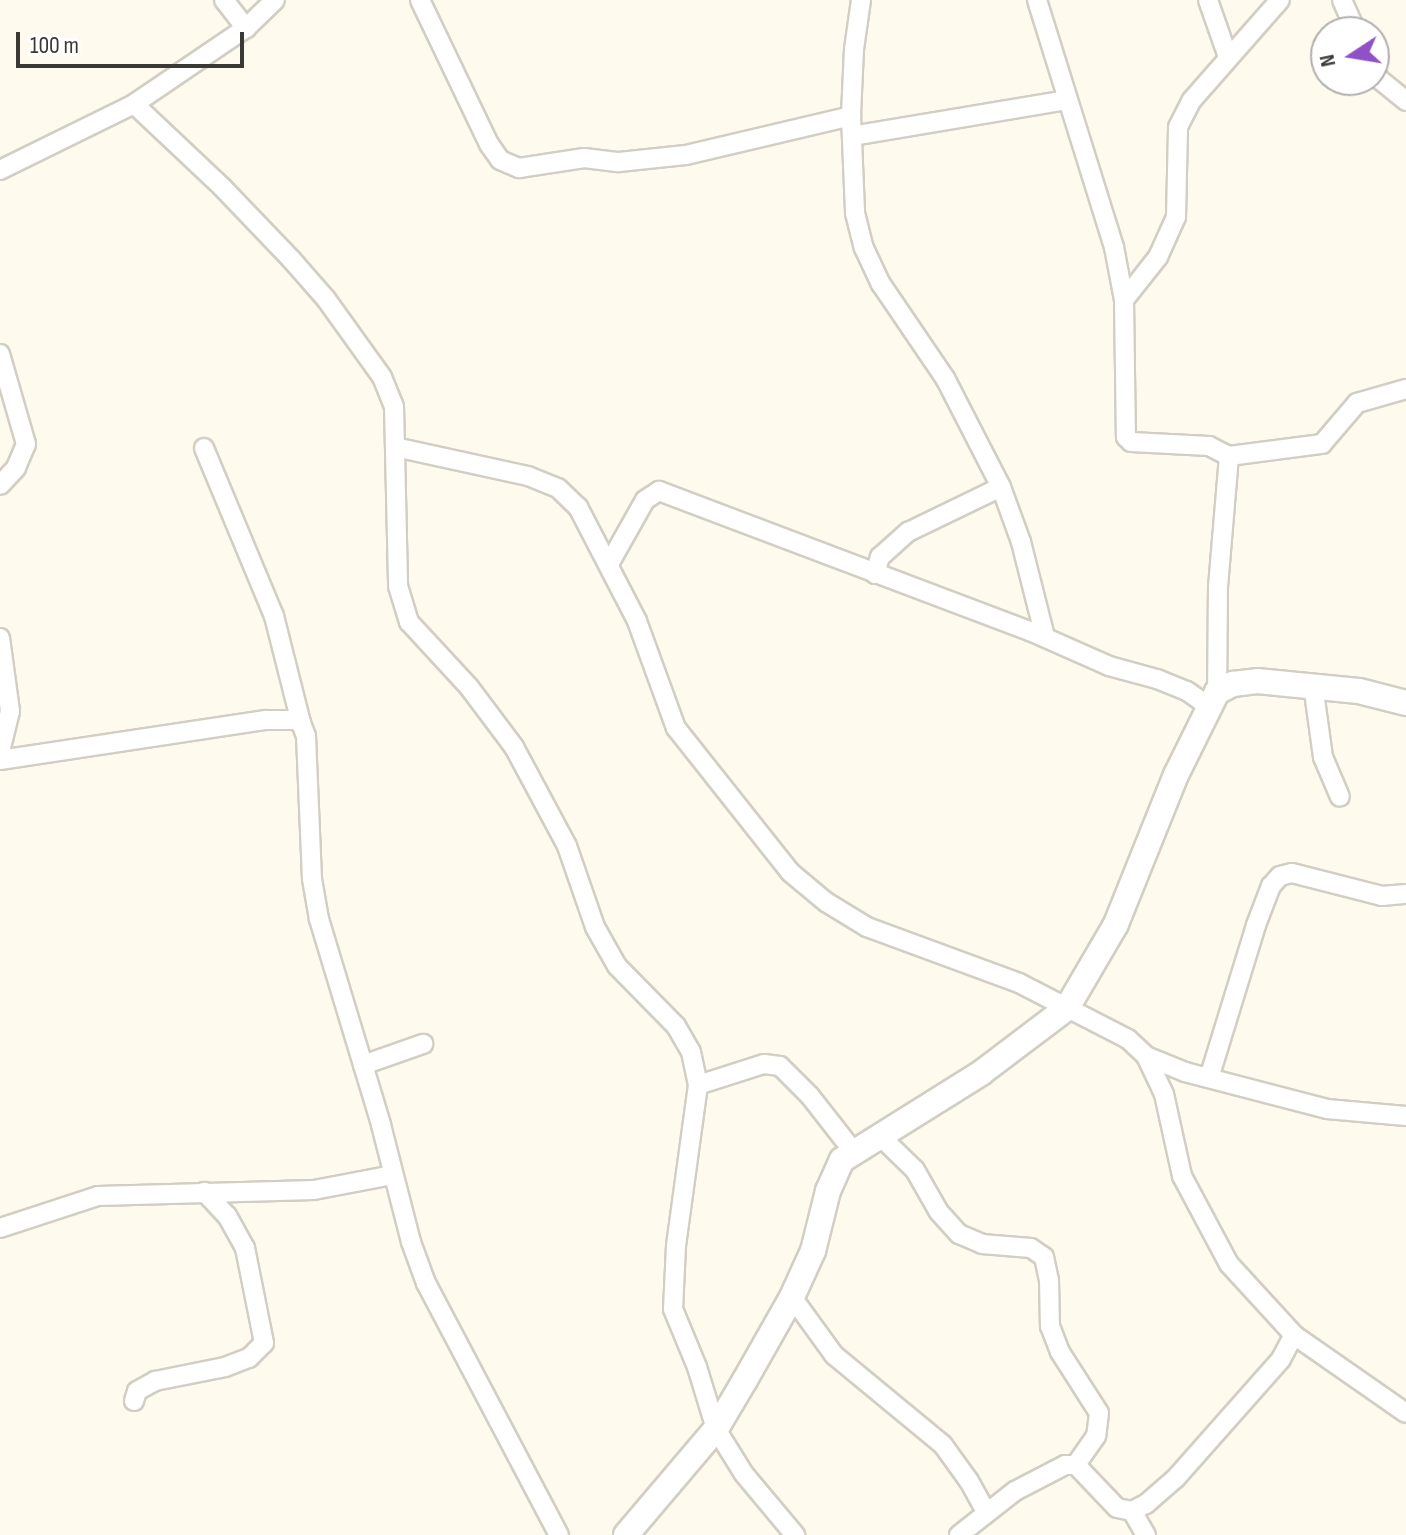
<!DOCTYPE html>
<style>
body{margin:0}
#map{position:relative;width:1406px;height:1535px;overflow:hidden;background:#fffaee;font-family:"Sofia Sans Condensed",sans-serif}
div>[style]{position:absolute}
.roads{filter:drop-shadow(2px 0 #d3cec3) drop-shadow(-2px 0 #d3cec3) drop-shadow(0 2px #d3cec3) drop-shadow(0 -2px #d3cec3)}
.street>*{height:18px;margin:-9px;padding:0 9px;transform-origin:9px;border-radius:9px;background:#fff}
.secondary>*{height:24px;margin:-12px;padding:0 12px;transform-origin:12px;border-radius:12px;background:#fff}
span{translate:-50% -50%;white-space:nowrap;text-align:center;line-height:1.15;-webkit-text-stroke:8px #fff;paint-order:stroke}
.north{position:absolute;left:1310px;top:16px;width:80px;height:80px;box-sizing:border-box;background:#fff;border:2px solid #b1b0ae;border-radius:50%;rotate:258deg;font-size:22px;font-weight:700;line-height:32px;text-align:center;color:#3b3935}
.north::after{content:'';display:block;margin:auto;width:28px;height:36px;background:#9051c6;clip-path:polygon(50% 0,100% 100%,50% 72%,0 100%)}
.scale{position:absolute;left:16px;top:32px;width:228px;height:36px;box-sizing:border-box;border:4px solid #3b3935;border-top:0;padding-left:10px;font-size:24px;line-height:28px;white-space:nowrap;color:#3b3935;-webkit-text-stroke:6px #fff;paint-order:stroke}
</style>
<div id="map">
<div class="roads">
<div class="street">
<div style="left:224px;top:0;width:36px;rotate:52deg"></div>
<div style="left:420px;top:0;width:160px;rotate:64.4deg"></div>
<div style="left:489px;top:144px;width:19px;rotate:55deg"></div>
<div style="left:500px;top:160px;width:21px;rotate:23deg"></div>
<div style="left:519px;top:168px;width:66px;rotate:-8.7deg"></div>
<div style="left:584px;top:158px;width:35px;rotate:7deg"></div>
<div style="left:619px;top:162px;width:67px;rotate:-6deg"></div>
<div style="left:686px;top:155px;width:170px;rotate:-13.3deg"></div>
<div style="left:861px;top:0;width:49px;rotate:98.1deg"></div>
<div style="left:854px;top:49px;width:67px;rotate:92.6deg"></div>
<div style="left:851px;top:116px;width:97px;rotate:87.6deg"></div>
<div style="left:855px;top:213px;width:36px;rotate:76deg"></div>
<div style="left:864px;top:248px;width:40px;rotate:65deg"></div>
<div style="left:881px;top:284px;width:114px;rotate:55.8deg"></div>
<div style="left:945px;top:378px;width:123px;rotate:62.8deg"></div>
<div style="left:1001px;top:487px;width:59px;rotate:70deg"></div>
<div style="left:1021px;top:542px;width:98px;rotate:75.8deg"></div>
<div style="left:1037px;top:0;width:259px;rotate:72.7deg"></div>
<div style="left:1114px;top:247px;width:54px;rotate:79.3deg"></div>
<div style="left:1124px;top:300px;width:137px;rotate:89.2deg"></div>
<div style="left:1126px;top:437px;width:7px;rotate:45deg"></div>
<div style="left:1131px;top:442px;width:78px;rotate:2.9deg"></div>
<div style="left:1209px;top:446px;width:22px;rotate:27deg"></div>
<div style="left:1229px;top:456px;width:130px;rotate:94.8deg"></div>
<div style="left:1218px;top:586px;width:106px;rotate:90.5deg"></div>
<div style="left:1208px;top:0;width:60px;rotate:70.7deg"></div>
<div style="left:1342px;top:0;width:35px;rotate:66deg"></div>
<div style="left:1374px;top:69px;width:11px;rotate:63deg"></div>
<div style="left:1379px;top:79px;width:35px;rotate:39deg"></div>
<div style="left:134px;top:104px;width:121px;rotate:43.3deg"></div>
<div style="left:222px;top:187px;width:100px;rotate:46.2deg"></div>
<div style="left:291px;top:259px;width:53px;rotate:48.8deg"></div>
<div style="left:326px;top:299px;width:96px;rotate:54.3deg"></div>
<div style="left:382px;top:377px;width:31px;rotate:68deg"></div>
<div style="left:394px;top:406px;width:180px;rotate:88.7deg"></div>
<div style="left:398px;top:586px;width:38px;rotate:73deg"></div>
<div style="left:409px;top:622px;width:88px;rotate:47.3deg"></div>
<div style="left:469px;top:687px;width:75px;rotate:53.1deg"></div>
<div style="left:514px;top:747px;width:112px;rotate:61.8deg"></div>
<div style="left:567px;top:846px;width:86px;rotate:70.9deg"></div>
<div style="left:595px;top:927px;width:45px;rotate:60.6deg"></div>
<div style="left:617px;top:966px;width:84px;rotate:45.5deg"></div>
<div style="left:676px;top:1026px;width:30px;rotate:60deg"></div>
<div style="left:691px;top:1052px;width:34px;rotate:78deg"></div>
<div style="left:698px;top:1085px;width:162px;rotate:97.8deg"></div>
<div style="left:676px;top:1246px;width:63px;rotate:92.7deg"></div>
<div style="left:673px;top:1309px;width:63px;rotate:67.5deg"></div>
<div style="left:697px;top:1367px;width:65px;rotate:73deg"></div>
<div style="left:716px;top:1429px;width:53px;rotate:58.1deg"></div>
<div style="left:744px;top:1474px;width:80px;rotate:50.1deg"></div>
<div style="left:852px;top:136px;width:217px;rotate:-9.5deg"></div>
<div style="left:0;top:170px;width:149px;rotate:-26.2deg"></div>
<div style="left:134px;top:104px;width:135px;rotate:-34.2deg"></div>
<div style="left:246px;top:28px;width:40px;rotate:-44deg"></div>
<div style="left:1124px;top:300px;width:55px;rotate:-51.7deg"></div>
<div style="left:1158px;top:257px;width:44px;rotate:-65.8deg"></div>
<div style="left:1176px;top:217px;width:90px;rotate:-88.7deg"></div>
<div style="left:1178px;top:127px;width:30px;rotate:-63deg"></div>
<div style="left:1192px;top:100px;width:133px;rotate:-48.7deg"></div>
<div style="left:0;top:354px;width:94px;rotate:73.9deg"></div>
<div style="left:26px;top:444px;width:26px;rotate:113deg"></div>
<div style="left:16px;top:468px;width:23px;rotate:133deg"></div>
<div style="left:395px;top:447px;width:136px;rotate:12.3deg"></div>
<div style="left:528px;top:476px;width:32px;rotate:22deg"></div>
<div style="left:558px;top:488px;width:28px;rotate:44deg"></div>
<div style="left:578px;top:507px;width:128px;rotate:62.6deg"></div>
<div style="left:637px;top:621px;width:114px;rotate:70deg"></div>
<div style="left:676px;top:728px;width:184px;rotate:51.6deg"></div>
<div style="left:790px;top:872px;width:47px;rotate:39.8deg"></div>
<div style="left:826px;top:902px;width:48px;rotate:31.4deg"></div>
<div style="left:867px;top:927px;width:162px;rotate:20.2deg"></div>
<div style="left:1019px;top:983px;width:123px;rotate:27.2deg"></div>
<div style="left:1128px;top:1039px;width:25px;rotate:43deg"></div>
<div style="left:1146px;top:1056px;width:42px;rotate:64.7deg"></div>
<div style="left:1164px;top:1094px;width:84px;rotate:77.6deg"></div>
<div style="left:1182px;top:1176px;width:100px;rotate:61.9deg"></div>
<div style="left:1229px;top:1264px;width:96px;rotate:47.5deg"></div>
<div style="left:1294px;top:1335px;width:136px;rotate:34.9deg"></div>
<div style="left:204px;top:448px;width:182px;rotate:67.4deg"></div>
<div style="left:274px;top:616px;width:110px;rotate:75.8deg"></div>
<div style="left:1229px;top:456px;width:94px;rotate:-7.4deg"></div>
<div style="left:1322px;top:444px;width:54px;rotate:-49.5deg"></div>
<div style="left:1357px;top:403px;width:51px;rotate:-15.9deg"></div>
<div style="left:609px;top:564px;width:73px;rotate:-60.6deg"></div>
<div style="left:645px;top:500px;width:17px;rotate:-33deg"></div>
<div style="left:659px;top:491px;width:397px;rotate:20.7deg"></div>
<div style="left:1030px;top:631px;width:86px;rotate:23.9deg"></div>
<div style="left:1109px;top:666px;width:50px;rotate:15.2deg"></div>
<div style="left:1157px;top:679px;width:32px;rotate:22deg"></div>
<div style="left:1187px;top:691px;width:24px;rotate:35deg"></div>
<div style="left:875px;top:574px;width:18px;rotate:-74deg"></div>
<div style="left:880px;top:557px;width:38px;rotate:-42deg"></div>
<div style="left:908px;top:532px;width:103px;rotate:-25.8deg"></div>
<div style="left:0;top:638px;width:74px;rotate:82.2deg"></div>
<div style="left:10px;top:711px;width:42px;rotate:103.7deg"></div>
<div style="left:1313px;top:685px;width:73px;rotate:82.1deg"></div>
<div style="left:1323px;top:757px;width:43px;rotate:67deg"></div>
<div style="left:0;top:760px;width:269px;rotate:-8.6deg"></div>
<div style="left:266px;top:720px;width:29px"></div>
<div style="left:295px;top:720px;width:7px;rotate:27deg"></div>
<div style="left:301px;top:723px;width:14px;rotate:69deg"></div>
<div style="left:306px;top:736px;width:143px;rotate:87.6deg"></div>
<div style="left:312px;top:879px;width:41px;rotate:80.1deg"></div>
<div style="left:319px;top:919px;width:215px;rotate:73.2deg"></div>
<div style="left:381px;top:1125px;width:121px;rotate:75.6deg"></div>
<div style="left:411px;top:1242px;width:44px;rotate:69.9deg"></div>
<div style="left:426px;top:1283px;width:285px;rotate:62.2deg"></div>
<div style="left:1146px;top:1056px;width:42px;rotate:22.3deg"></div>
<div style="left:1185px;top:1072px;width:147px;rotate:14.6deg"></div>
<div style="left:1327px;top:1109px;width:79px;rotate:5.1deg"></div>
<div style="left:363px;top:1065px;width:64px;rotate:-19.3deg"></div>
<div style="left:1209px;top:1078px;width:160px;rotate:-72.9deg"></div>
<div style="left:1256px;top:925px;width:42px;rotate:-69deg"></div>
<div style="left:1271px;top:886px;width:13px;rotate:-48deg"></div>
<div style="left:1280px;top:876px;width:12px;rotate:-14deg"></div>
<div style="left:1292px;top:873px;width:93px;rotate:14.3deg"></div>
<div style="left:1382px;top:896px;width:24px;rotate:-5deg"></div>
<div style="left:698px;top:1085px;width:69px;rotate:-17.7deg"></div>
<div style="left:764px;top:1064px;width:16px;rotate:7deg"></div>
<div style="left:780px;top:1066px;width:42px;rotate:45deg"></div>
<div style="left:810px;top:1096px;width:70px;rotate:52deg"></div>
<div style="left:881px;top:1137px;width:47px;rotate:44.1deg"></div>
<div style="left:915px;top:1170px;width:48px;rotate:60.3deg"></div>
<div style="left:939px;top:1212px;width:30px;rotate:48deg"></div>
<div style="left:959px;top:1234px;width:25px;rotate:23deg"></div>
<div style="left:982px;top:1244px;width:49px;rotate:4.7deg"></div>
<div style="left:1031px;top:1248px;width:16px;rotate:35deg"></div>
<div style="left:1044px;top:1257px;width:24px;rotate:78deg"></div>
<div style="left:1049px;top:1280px;width:46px;rotate:88.8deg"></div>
<div style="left:1050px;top:1326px;width:28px;rotate:69deg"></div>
<div style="left:1060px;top:1352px;width:72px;rotate:57.4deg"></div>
<div style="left:1099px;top:1413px;width:23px;rotate:97deg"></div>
<div style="left:1096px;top:1436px;width:35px;rotate:125deg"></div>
<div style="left:0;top:1228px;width:103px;rotate:-18.1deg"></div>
<div style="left:98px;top:1196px;width:216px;rotate:-1.6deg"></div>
<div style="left:314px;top:1190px;width:80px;rotate:-10.8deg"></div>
<div style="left:792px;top:1297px;width:72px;rotate:54.1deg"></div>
<div style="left:834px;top:1355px;width:141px;rotate:39.5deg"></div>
<div style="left:943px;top:1445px;width:44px;rotate:54.2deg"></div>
<div style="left:969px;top:1481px;width:35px;rotate:61deg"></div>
<div style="left:134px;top:1401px;width:10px;rotate:-73deg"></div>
<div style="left:137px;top:1391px;width:21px;rotate:-29deg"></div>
<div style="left:155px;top:1381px;width:71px;rotate:-11.3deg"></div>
<div style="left:225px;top:1367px;width:26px;rotate:-21deg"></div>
<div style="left:249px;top:1358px;width:21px;rotate:-45deg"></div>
<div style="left:264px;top:1343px;width:97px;rotate:-101.3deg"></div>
<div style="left:245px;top:1248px;width:37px;rotate:-119deg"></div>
<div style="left:227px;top:1216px;width:33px;rotate:-133deg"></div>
<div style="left:1132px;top:1511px;width:28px;rotate:60deg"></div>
<div style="left:959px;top:1535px;width:71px;rotate:-38.2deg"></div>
<div style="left:1015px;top:1491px;width:56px;rotate:-27.5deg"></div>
<div style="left:1065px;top:1465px;width:11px"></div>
<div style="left:1076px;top:1465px;width:59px;rotate:46.4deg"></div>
<div style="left:1117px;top:1508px;width:15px;rotate:11deg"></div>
<div style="left:1132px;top:1511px;width:16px;rotate:-27deg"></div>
<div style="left:1146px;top:1504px;width:38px;rotate:-41deg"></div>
<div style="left:1175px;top:1479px;width:160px;rotate:-48.5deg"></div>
<div style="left:1281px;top:1359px;width:27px;rotate:-62deg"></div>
</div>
<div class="secondary">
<div style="left:626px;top:1535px;width:139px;rotate:-49.7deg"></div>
<div style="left:716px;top:1429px;width:57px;rotate:-59.4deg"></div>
<div style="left:745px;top:1380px;width:95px;rotate:-60.5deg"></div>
<div style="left:792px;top:1297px;width:51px;rotate:-65.5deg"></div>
<div style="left:813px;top:1251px;width:62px;rotate:-76deg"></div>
<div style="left:828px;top:1191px;width:34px;rotate:-66deg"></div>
<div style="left:842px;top:1160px;width:164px;rotate:-32deg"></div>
<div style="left:981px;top:1073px;width:108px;rotate:-37.1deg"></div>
<div style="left:1067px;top:1008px;width:97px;rotate:-59.7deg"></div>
<div style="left:1116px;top:924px;width:161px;rotate:-68.1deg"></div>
<div style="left:1176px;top:775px;width:93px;rotate:-63.7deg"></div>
<div style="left:1217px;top:692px;width:18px;rotate:-27deg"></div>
<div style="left:1233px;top:684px;width:24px;rotate:-7deg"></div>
<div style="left:1257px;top:681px;width:102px;rotate:5.6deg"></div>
<div style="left:1359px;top:691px;width:49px;rotate:14.3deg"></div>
</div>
</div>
<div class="north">N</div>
<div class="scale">100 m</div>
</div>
